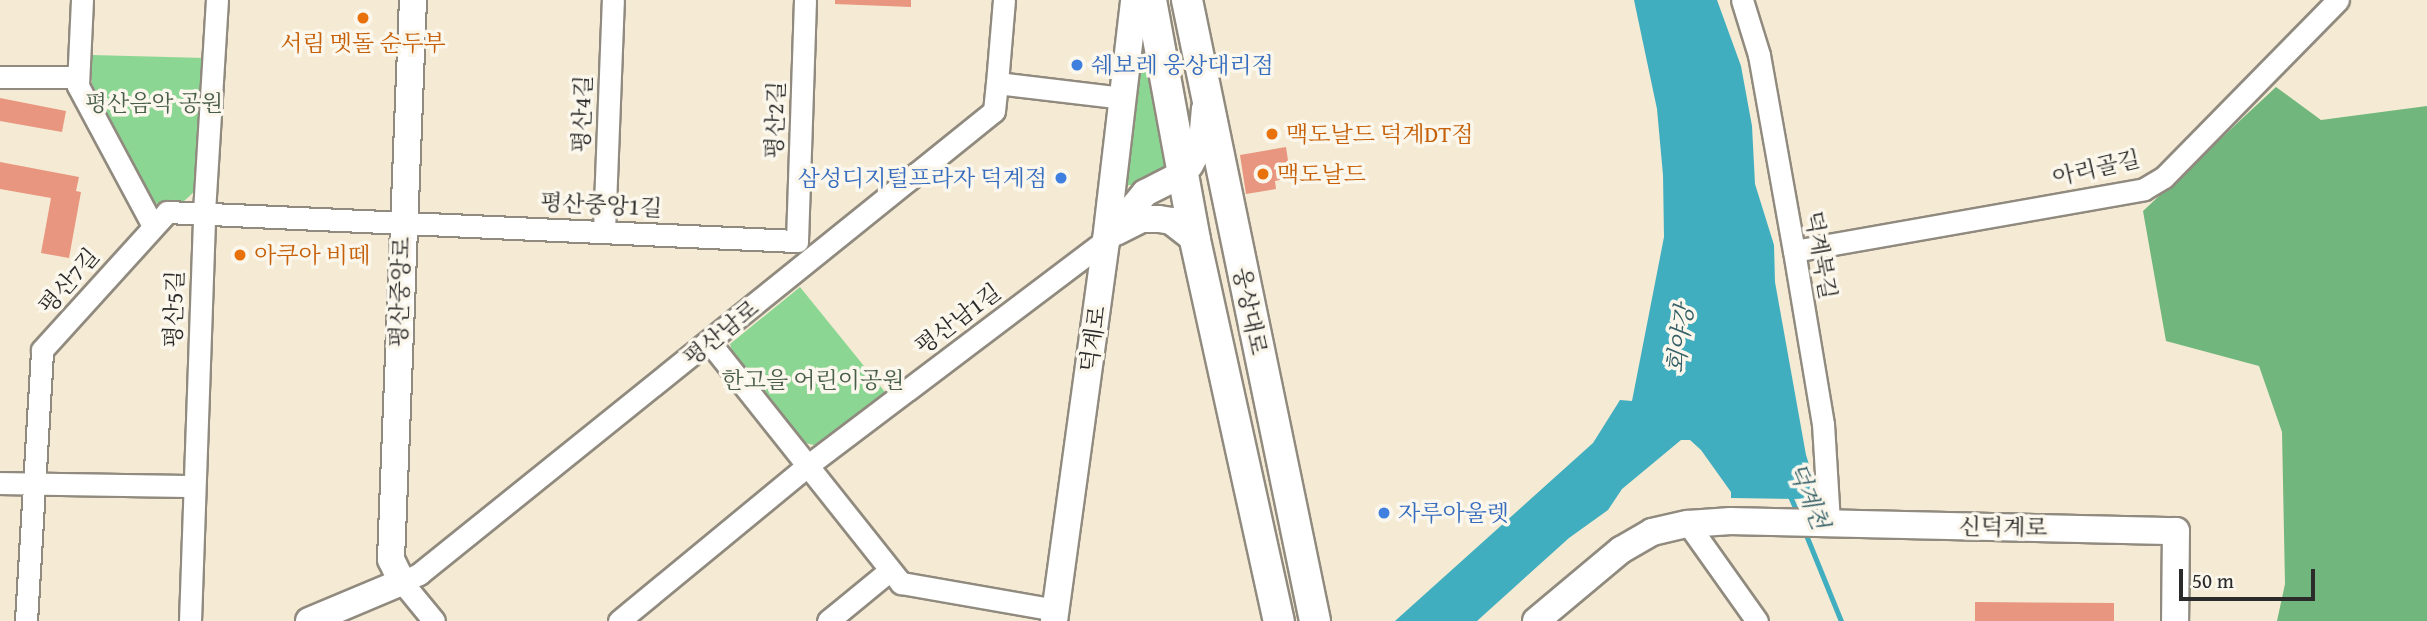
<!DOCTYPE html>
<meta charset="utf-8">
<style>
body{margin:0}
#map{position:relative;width:2427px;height:621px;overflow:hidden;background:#f5ead3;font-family:"Gentium Book Plus","Noto Serif KR",serif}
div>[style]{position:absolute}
.green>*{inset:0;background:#8cd693}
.forest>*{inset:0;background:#71b77d}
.water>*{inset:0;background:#41aebf}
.stream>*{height:5px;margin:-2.5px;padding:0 2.5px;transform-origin:2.5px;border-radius:2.5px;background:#41aebf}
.building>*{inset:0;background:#e8967f}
.roads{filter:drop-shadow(2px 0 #908a7f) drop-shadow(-2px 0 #908a7f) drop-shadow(0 2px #908a7f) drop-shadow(0 -2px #908a7f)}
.minor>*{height:21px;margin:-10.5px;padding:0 10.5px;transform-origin:10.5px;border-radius:10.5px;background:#fff}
.tertiary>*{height:26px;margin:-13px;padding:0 13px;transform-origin:13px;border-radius:13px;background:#fff}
.secondary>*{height:30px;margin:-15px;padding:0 15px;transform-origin:15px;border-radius:15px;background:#fff}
.dots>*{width:19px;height:19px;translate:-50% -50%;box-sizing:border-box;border:4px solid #fbf7ec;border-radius:50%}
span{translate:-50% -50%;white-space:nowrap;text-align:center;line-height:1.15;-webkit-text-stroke:7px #fbf7ec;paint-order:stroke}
.food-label{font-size:23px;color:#c56008}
.left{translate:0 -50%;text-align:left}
.shop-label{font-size:23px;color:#366cbe}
.right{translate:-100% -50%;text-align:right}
.park-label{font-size:23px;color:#485e4a}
.street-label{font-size:23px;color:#2b2b2b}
.water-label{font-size:24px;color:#345f66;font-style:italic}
.scale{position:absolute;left:2179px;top:569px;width:136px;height:32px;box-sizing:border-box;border:4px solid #2b2b2b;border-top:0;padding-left:9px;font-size:21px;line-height:24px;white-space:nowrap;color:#2b2b2b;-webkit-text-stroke:5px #fbf7ec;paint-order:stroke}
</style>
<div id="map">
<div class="green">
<div style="clip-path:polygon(1140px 14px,1165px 170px,1141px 184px,1119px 186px)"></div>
<div style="clip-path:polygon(92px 55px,205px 58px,195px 191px,183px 202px,152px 204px,92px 84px)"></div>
<div style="clip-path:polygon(800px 287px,885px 392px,818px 446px,801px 442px,734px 357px,730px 344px)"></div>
</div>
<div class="forest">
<div style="clip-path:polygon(2276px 87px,2321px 120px,2427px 106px,2427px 621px,2277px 621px,2285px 584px,2282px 432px,2259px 366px,2166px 341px,2143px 211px)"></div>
</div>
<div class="water">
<div style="clip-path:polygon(1634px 0,1717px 0,1741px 66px,1752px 126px,1755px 184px,1774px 245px,1775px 282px,1806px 455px,1817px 489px,1805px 499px,1731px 498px,1731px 492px,1701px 450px,1690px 440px,1681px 440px,1622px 489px,1608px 510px,1569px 538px,1477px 621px,1395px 621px,1593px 443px,1620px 400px,1632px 401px,1664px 237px,1663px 175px,1657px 109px)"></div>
</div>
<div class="stream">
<div style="left:1789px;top:494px;width:22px;rotate:66deg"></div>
<div style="left:1804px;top:530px;width:98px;rotate:67.9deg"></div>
</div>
<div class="building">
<div style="clip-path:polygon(835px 0,911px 0,911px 7px,835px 4px)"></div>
<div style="clip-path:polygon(0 98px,66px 111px,62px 132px,0 121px)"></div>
<div style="clip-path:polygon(1286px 147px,1289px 167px,1282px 169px,1284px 179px,1275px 181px,1276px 189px,1246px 194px,1240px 155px)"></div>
<div style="clip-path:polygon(0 162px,79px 177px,76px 191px,81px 192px,69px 258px,41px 253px,51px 198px,0 189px)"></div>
<div style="clip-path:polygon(1975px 602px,2114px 603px,2114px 621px,1975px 621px)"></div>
</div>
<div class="roads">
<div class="minor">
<div style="left:82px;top:0;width:86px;rotate:92.7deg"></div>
<div style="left:78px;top:86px;width:159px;rotate:61.8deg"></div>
<div style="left:1742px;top:0;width:58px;rotate:72.8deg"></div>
<div style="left:1759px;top:55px;width:199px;rotate:79.9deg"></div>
<div style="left:1794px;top:251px;width:175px;rotate:80.5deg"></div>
<div style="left:1823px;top:424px;width:99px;rotate:86.5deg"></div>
<div style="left:0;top:77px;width:78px"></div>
<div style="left:997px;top:83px;width:83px;rotate:-85.2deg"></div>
<div style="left:604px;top:231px;width:231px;rotate:-87.8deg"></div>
<div style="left:797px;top:241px;width:241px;rotate:-88.1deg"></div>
<div style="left:1794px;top:251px;width:355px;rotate:-10deg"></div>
<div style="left:2144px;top:189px;width:23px;rotate:-31deg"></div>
<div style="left:2164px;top:177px;width:248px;rotate:-45.5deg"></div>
<div style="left:710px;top:343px;width:307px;rotate:51.5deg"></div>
<div style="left:901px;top:583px;width:156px;rotate:9.9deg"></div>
<div style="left:0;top:483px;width:192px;rotate:0.9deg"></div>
<div style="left:1688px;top:524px;width:119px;rotate:54.6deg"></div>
<div style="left:26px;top:621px;width:271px;rotate:-86.6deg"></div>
<div style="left:42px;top:350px;width:186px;rotate:-47.8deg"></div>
<div style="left:167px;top:212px;width:631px;rotate:2.64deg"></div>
<div style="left:190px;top:621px;width:409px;rotate:-88deg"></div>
<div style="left:204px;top:212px;width:212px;rotate:-86.5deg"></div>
<div style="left:434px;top:621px;width:50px;rotate:-129.4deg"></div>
<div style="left:402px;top:582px;width:19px;rotate:-25deg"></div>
<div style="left:419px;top:574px;width:738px;rotate:-38.84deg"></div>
<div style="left:994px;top:111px;width:28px;rotate:-84deg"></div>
<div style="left:997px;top:83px;width:126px;rotate:6.8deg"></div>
<div style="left:619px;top:621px;width:244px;rotate:-39.5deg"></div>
<div style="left:807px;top:466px;width:375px;rotate:-37.1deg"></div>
<div style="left:828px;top:621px;width:79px;rotate:-39.3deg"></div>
</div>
<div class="tertiary">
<div style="left:1116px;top:232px;width:29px;rotate:-27deg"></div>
<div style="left:1142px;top:219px;width:17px"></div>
<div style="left:1159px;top:219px;width:12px;rotate:9deg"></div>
<div style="left:1171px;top:221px;width:31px;rotate:38deg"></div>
<div style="left:1106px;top:240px;width:61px;rotate:-50.3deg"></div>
<div style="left:1145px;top:193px;width:35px;rotate:-27deg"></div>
<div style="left:1176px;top:177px;width:18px;rotate:-41deg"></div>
<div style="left:1190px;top:165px;width:26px;rotate:-62deg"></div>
<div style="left:1202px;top:142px;width:33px;rotate:-85deg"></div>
<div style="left:309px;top:621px;width:101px;rotate:-22.8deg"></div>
<div style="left:402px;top:582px;width:25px;rotate:-116deg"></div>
<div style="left:391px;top:559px;width:559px;rotate:-87.75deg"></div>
<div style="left:1054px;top:621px;width:385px;rotate:-82.2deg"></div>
<div style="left:1106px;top:240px;width:242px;rotate:-83.3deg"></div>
<div style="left:1536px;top:621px;width:111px;rotate:-39.9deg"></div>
<div style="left:1621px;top:550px;width:36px;rotate:-30deg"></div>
<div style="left:1652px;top:532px;width:37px;rotate:-13deg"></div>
<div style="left:1688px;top:524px;width:43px;rotate:-4deg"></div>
<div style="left:1731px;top:521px;width:445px;rotate:1.3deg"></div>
<div style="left:2176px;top:531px;width:90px;rotate:90.6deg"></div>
</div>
<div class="secondary">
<div style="left:1151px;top:0;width:244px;rotate:79.6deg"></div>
<div style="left:1195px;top:240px;width:390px;rotate:77.6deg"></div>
<div style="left:1187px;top:0;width:634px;rotate:78.35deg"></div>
</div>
</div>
<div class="dots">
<div style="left:363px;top:18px;background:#e8710a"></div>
<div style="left:1077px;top:65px;background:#3f7fe0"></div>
<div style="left:1272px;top:134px;background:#e8710a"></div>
<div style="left:1263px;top:174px;background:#e8710a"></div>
<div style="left:1061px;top:178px;background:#3f7fe0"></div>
<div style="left:240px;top:255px;background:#e8710a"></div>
<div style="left:1384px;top:513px;background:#3f7fe0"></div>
</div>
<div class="food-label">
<span style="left:363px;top:43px">서림 멧돌 순두부</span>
<span class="left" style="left:1286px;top:134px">맥도날드 덕계DT점</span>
<span class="left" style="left:1277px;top:174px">맥도날드</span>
<span class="left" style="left:254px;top:255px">아쿠아 비떼</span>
</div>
<div class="shop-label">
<span class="left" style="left:1091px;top:65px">쉐보레 웅상대리점</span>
<span class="right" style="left:1047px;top:178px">삼성디지털프라자 덕계점</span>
<span class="left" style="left:1398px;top:513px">자루아울렛</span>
</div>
<div class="park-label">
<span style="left:154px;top:103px">평산음악 공원</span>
<span style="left:813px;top:380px">한고을 어린이공원</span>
</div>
<div class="street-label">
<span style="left:582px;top:114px;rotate:-88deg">평산4길</span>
<span style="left:775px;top:120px;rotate:-88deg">평산2길</span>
<span style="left:2096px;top:168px;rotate:-13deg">아리골길</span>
<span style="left:601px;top:205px;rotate:3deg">평산중앙1길</span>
<span style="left:1821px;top:255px;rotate:80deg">덕계북길</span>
<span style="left:69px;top:281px;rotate:-49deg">평산7길</span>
<span style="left:400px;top:292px;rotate:-88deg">평산중앙로</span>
<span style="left:174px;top:309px;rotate:-88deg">평산5길</span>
<span style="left:1250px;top:311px;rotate:78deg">웅상대로</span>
<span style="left:958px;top:319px;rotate:-37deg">평산남1길</span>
<span style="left:721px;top:333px;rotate:-39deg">평산남로</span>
<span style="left:1093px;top:339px;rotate:-82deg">덕계로</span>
<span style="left:2003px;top:527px;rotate:1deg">신덕계로</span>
</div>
<div class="water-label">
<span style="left:1680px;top:339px;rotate:-82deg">회야강</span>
<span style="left:1809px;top:496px;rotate:68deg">덕계천</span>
</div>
<div class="scale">50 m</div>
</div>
